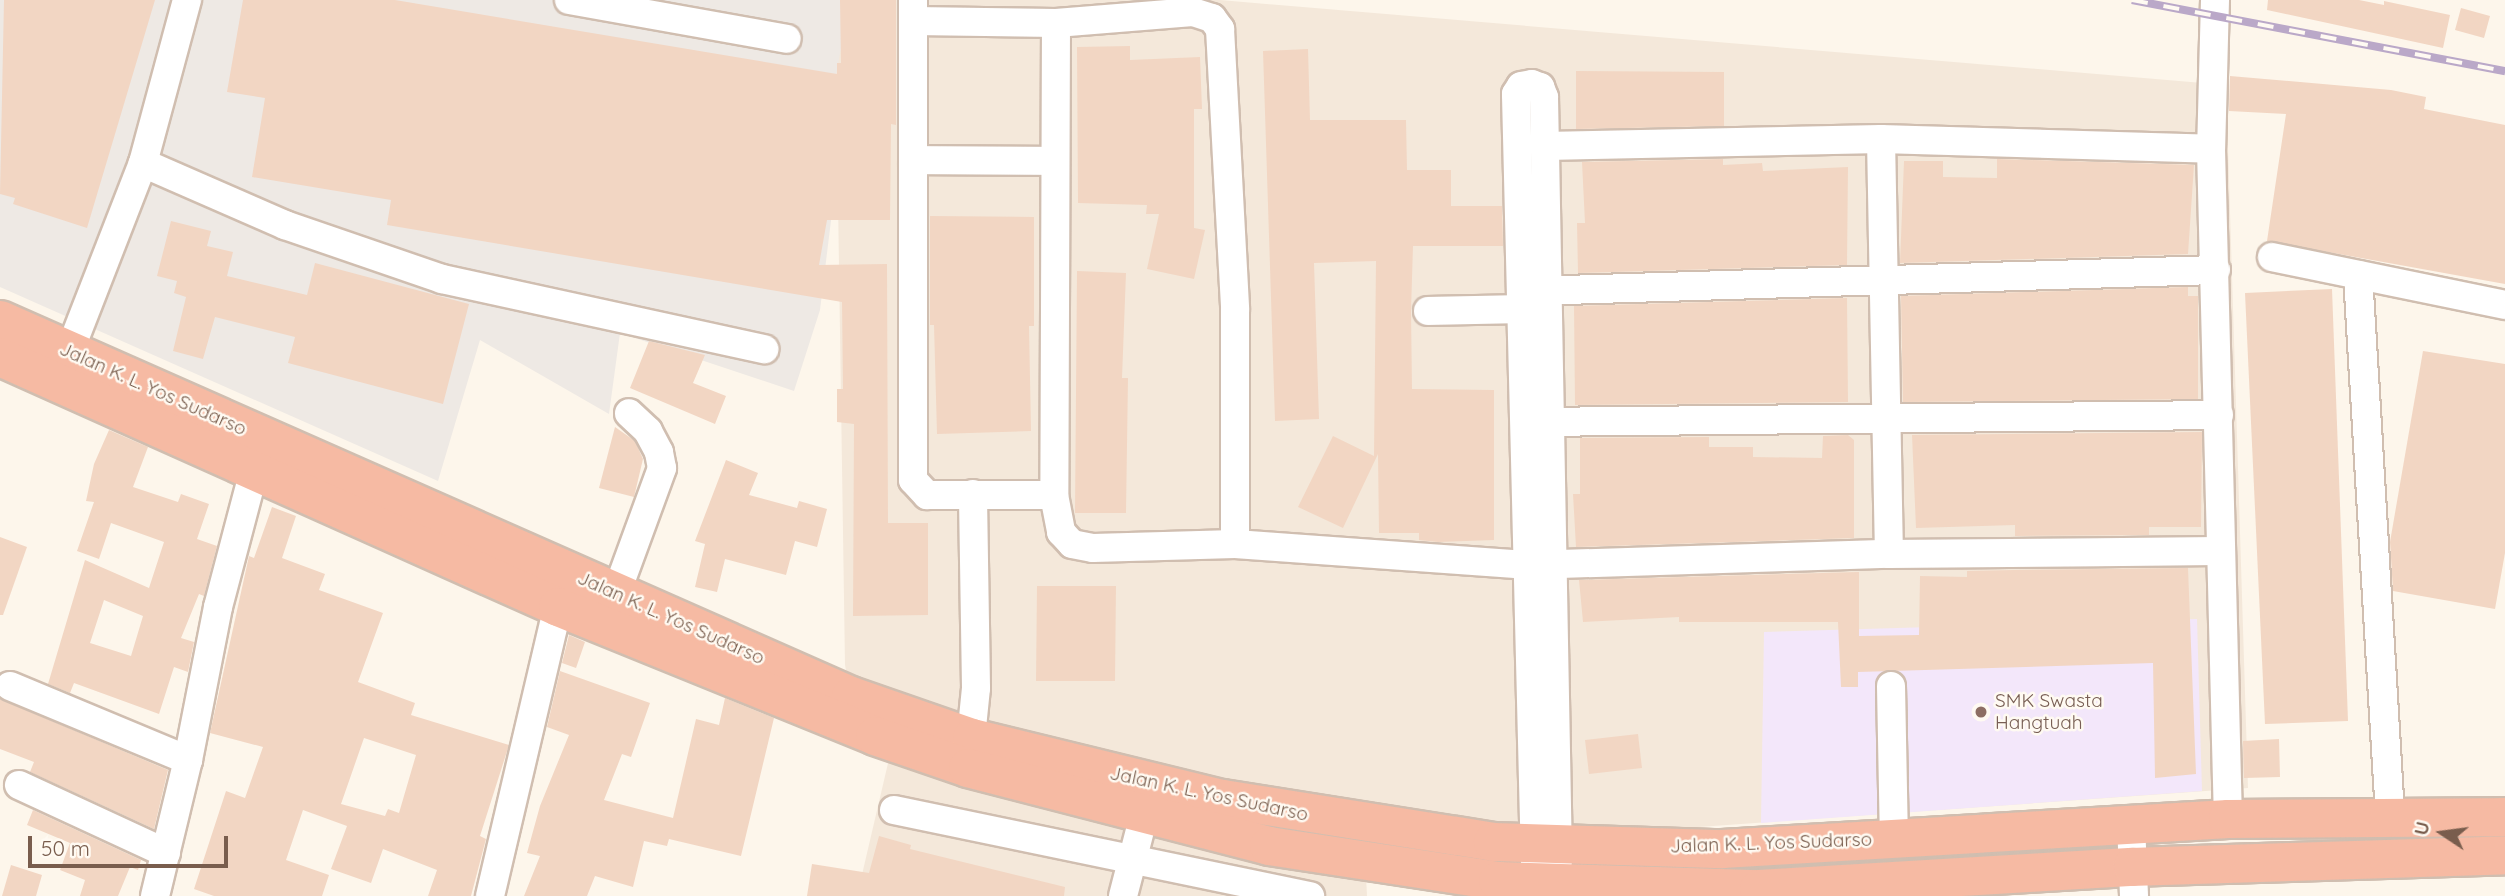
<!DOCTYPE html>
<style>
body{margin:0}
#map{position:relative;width:2505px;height:896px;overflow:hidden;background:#fdf6eb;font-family:Quicksand,sans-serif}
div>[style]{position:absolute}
.residential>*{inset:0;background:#f4e8da}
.industrial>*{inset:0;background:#eee9e4}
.education>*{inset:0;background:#f3e7fa}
.building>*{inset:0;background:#f2d6c3}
.roads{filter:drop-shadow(2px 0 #d0beb0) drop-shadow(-2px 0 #d0beb0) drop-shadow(0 2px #d0beb0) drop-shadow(0 -2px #d0beb0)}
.minor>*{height:28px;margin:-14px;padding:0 14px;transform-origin:14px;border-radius:14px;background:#fff}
.highway>*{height:38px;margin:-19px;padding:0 19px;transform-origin:19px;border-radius:19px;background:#f6baa3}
.rail>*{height:8px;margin-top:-4px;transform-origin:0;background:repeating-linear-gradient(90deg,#fffaf2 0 16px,#baa8c8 0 32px);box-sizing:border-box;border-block:2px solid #baa8c8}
.dots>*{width:19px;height:19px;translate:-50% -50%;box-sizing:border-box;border:4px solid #fffaf2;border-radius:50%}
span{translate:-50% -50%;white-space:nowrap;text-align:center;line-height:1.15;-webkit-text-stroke:5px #fffaf2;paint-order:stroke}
.street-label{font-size:19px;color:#795d4d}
.education-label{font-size:19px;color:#785e54}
.left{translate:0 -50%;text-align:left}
.north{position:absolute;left:2407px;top:798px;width:70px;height:70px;-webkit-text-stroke:5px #fffaf2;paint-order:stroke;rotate:283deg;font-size:19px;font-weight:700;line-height:28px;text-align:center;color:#795d4d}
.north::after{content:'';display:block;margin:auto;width:24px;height:32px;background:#795d4d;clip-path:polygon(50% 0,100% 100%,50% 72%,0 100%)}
.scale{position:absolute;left:28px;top:836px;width:200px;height:32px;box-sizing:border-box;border:4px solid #795d4d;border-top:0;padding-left:9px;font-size:21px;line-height:24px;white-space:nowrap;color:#795d4d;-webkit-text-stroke:5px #fffaf2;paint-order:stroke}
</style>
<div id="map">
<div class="residential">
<div style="clip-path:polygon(835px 0,1220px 0,2226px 85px,2248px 788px,1572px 836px,1223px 799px,851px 696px,845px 665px)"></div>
<div style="clip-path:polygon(889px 759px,1366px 876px,1367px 896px,857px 896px)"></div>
</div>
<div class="industrial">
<div style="clip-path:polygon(0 0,850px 0,820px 161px,837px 172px,820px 310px,794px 391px,620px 333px,609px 414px,480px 340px,438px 481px,0 287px)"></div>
</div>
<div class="education">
<div style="clip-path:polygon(2197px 619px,2202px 791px,1761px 823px,1764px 632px)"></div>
</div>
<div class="building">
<div style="clip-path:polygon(4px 0,155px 0,87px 228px,13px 204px,15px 198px,0 194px)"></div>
<div style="clip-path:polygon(243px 0,395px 0,837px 74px,837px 63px,841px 63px,840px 0,896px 0,896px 125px,891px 124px,890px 220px,827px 220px,819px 265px,887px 264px,888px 523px,928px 523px,928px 615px,853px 616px,854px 424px,837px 422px,837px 389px,843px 389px,842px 302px,387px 225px,391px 200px,252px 177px,265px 98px,227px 92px)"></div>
<div style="clip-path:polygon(2268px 0,2359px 0,2384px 5px,2384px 1px,2450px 15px,2443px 48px,2267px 10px)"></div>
<div style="clip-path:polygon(2461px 8px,2490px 16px,2484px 38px,2455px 30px)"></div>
<div style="clip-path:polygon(1130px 46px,1130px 60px,1200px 57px,1202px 109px,1194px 109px,1194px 228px,1205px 230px,1194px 279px,1147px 269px,1159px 214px,1146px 214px,1147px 205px,1078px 203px,1077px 47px)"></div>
<div style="clip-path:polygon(1308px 49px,1310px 120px,1406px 120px,1407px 170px,1451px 170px,1451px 206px,1502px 206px,1503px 246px,1413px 246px,1411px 311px,1412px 389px,1494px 390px,1494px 540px,1438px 542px,1419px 540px,1419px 533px,1379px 533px,1378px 454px,1343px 528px,1298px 507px,1333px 436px,1374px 456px,1376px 261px,1314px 263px,1319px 419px,1275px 421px,1263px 51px)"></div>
<div style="clip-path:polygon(1576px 71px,1724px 72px,1724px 126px,1576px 129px)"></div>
<div style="clip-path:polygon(2230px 76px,2391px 90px,2426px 97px,2424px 109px,2505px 125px,2505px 284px,2267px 241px,2286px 114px,2229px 111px)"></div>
<div style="clip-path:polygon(1723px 159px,1723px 165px,1762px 163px,1763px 171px,1848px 167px,1847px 265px,1578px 273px,1577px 223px,1585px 223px,1582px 162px)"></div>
<div style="clip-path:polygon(1997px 159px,2194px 165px,2188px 254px,1900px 263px,1904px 161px,1943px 161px,1943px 177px,1997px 178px)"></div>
<div style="clip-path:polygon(930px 216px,1034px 217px,1034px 326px,1029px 326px,1031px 431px,937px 434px,934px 325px,930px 325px)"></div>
<div style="clip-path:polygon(171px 221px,211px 231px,207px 246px,233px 252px,227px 276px,307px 295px,315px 263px,469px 304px,443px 404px,288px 363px,295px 337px,215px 317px,203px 359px,173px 351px,186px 297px,174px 293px,177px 281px,157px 276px)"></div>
<div style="clip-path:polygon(1077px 271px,1126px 273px,1122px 378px,1128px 378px,1126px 513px,1075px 513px)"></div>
<div style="clip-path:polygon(2188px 287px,2188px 296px,2198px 296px,2198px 399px,1903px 402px,1901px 296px)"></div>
<div style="clip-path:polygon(2332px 289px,2348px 721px,2265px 724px,2245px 293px)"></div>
<div style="clip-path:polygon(1847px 298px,1848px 402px,1575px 405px,1574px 306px)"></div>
<div style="clip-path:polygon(649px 341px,705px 355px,693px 383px,726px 396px,715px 424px,630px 388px)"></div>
<div style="clip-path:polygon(2423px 351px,2505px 364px,2505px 553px,2495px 609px,2393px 591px,2390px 542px)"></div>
<div style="clip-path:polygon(615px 427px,635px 441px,643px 459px,634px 497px,599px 488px)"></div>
<div style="clip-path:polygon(evenodd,109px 430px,148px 447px,133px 487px,178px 502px,181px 494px,209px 504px,197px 539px,217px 546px,204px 596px,199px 594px,181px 638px,194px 642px,188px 672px,174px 667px,159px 714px,74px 683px,70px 693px,48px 684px,85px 560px,149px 588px,164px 542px,111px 523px,99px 559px,77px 551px,94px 502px,86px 501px,94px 464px,109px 430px,104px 600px,143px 616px,131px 656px,90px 643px,104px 600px)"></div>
<div style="clip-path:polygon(2202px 432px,2201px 527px,2149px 527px,2149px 535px,2015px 536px,2015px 525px,1916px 528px,1912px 435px)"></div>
<div style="clip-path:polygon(1848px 435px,1854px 440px,1854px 538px,1576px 547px,1573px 494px,1580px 494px,1580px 438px,1709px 437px,1709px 447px,1753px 447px,1753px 457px,1822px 458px,1823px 436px)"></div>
<div style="clip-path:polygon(726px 460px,758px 473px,749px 495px,797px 508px,799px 501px,827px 509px,817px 547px,795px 541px,786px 575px,725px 559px,717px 592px,695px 587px,705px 544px,695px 541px)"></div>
<div style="clip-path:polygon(evenodd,272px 507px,296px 516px,282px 558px,325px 574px,319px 590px,383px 613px,358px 682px,415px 703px,411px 715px,509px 745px,480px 836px,486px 839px,471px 896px,428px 896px,437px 870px,383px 849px,371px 883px,331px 869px,347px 826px,303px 810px,286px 860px,329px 875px,322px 896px,214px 896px,194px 889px,226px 791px,245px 798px,263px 747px,210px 733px,249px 556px,254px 558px,272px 507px,364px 738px,416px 755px,399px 813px,388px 809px,385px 816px,341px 804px,364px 738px)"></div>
<div style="clip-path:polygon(0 537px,27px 547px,3px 615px,0 615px)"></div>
<div style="clip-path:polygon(2188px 568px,2196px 774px,2155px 778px,2153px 663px,1858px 672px,1858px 687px,1841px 687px,1838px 622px,1679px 622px,1679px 617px,1583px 622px,1579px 580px,1859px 572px,1859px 636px,1919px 635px,1920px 576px,1967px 577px,1967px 571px,2014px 570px)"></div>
<div style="clip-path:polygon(1037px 586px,1116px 586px,1115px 681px,1036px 681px)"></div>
<div style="clip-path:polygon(569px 635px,585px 642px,576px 668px,562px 663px)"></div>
<div style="clip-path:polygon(560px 671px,650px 703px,631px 757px,622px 754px,604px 800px,673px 818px,696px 719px,719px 725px,725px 698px,774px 718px,741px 856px,669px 839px,667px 846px,644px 841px,633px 887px,595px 876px,587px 896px,524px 896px,540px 856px,527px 853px,540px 806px,569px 735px,547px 727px)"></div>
<div style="clip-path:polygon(0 699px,168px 770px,154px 829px,30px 772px,34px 762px,0 749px)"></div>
<div style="clip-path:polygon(1638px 734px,1642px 768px,1589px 774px,1585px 740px)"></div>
<div style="clip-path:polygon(2279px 739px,2280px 777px,2244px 778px,2243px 741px)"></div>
<div style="clip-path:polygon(33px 810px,141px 860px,138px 870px,130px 867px,118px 896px,80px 896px,85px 880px,60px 870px,70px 843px,27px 825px)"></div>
<div style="clip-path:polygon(879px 836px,911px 845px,910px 849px,1065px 887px,1064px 896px,807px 896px,812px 864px,869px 873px)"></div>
<div style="clip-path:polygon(11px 865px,42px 875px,36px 896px,2px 896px)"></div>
</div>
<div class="roads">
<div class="minor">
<div style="left:569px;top:0;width:221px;rotate:10.1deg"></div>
<div style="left:913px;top:0;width:480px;rotate:90deg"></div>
<div style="left:913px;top:480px;width:21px;rotate:47deg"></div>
<div style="left:927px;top:495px;width:127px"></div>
<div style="left:2215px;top:0;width:149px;rotate:91.5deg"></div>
<div style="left:2211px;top:149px;width:670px;rotate:88.55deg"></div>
<div style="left:914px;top:21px;width:142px;rotate:0.8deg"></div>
<div style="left:1056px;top:23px;width:137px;rotate:-4.6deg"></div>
<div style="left:1193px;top:12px;width:20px;rotate:18deg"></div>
<div style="left:1212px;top:18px;width:14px;rotate:54deg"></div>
<div style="left:1220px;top:29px;width:281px;rotate:86.9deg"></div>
<div style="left:1235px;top:310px;width:234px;rotate:90deg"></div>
<div style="left:1056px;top:23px;width:472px;rotate:90.2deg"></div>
<div style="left:1054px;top:495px;width:38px;rotate:79deg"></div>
<div style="left:1061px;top:532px;width:16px;rotate:47deg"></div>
<div style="left:1072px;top:544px;width:21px;rotate:11deg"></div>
<div style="left:1093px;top:548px;width:142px;rotate:-1.6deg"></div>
<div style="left:1235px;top:544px;width:295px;rotate:4.1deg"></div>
<div style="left:1529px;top:565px;width:360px;rotate:-1.8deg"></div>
<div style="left:1889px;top:554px;width:330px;rotate:-0.5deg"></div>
<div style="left:1881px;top:139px;width:415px;rotate:88.9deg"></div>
<div style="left:1545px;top:146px;width:336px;rotate:-1.2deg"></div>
<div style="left:1881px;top:139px;width:330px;rotate:1.7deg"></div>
<div style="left:913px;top:160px;width:142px;rotate:0.4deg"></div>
<div style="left:143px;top:163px;width:155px;rotate:23.6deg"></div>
<div style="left:285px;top:225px;width:166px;rotate:19deg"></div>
<div style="left:442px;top:279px;width:330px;rotate:12.3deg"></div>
<div style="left:2272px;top:257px;width:238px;rotate:11.6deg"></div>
<div style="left:2358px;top:275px;width:542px;rotate:86.61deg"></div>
<div style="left:1532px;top:291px;width:684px;rotate:-1.76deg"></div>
<div style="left:1428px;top:311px;width:94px;rotate:-1.2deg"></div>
<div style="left:63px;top:368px;width:220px;rotate:-68.7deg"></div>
<div style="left:143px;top:163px;width:169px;rotate:-74.9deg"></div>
<div style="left:1531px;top:422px;width:688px;rotate:-0.58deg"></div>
<div style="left:616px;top:594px;width:134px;rotate:-69.9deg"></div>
<div style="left:662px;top:468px;width:16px;rotate:-101deg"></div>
<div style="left:659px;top:452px;width:24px;rotate:-118deg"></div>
<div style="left:648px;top:431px;width:26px;rotate:-137deg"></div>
<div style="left:10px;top:686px;width:193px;rotate:22.6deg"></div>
<div style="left:1891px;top:686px;width:152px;rotate:88.9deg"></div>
<div style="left:969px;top:757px;width:69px;rotate:-84.2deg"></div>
<div style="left:976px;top:688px;width:194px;rotate:-90.9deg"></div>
<div style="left:19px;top:785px;width:162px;rotate:24.8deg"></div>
<div style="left:894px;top:810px;width:425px;rotate:11.7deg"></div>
<div style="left:2131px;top:824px;width:72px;rotate:87.6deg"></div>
<div style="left:1535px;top:862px;width:768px;rotate:-91.42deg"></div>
<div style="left:1516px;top:94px;width:9px;rotate:-58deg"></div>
<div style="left:1521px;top:86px;width:11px;rotate:-10deg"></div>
<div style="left:1532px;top:84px;width:9px;rotate:21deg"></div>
<div style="left:1540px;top:87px;width:11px;rotate:68deg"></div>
<div style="left:1544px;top:97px;width:764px;rotate:88.95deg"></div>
<div style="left:155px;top:896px;width:140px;rotate:-76.4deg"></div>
<div style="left:188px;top:760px;width:156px;rotate:-78.9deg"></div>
<div style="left:218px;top:607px;width:141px;rotate:-75.2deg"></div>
<div style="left:490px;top:896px;width:297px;rotate:-76.8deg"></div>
<div style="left:1123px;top:896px;width:84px;rotate:-75.5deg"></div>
</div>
<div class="highway">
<div style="left:0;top:320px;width:930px;rotate:23.84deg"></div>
<div style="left:851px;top:696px;width:128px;rotate:19.1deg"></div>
<div style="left:972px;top:738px;width:258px;rotate:13.7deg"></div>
<div style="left:1223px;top:799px;width:273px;rotate:9deg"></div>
<div style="left:1493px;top:842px;width:229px;rotate:1.8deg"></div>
<div style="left:1722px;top:849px;width:507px;rotate:-3.39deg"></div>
<div style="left:2228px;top:819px;width:277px;rotate:-0.4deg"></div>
<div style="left:0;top:357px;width:611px;rotate:24.13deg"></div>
<div style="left:558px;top:607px;width:342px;rotate:22.1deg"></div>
<div style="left:875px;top:736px;width:98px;rotate:19deg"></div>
<div style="left:968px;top:768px;width:311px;rotate:14.5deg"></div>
<div style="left:1269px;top:846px;width:232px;rotate:8.7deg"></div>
<div style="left:1498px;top:881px;width:261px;rotate:1.8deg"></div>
<div style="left:1759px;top:889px;width:375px;rotate:-3.4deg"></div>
<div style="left:2133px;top:867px;width:372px;rotate:-1.8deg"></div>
</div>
</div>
<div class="rail">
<div style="left:2132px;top:0;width:380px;rotate:10.8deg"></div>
</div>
<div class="dots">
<div style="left:1981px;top:712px;background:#8d6e63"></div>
</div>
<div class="street-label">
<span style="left:153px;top:389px;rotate:24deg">Jalan K. L. Yos Sudarso</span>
<span style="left:671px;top:618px;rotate:24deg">Jalan K. L. Yos Sudarso</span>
<span style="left:1209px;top:794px;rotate:12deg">Jalan K. L. Yos Sudarso</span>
<span style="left:1771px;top:843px;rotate:-2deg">Jalan K. L. Yos Sudarso</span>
</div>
<div class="education-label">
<span class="left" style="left:1995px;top:712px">SMK Swasta<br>Hangtuah</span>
</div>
<div class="north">U</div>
<div class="scale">50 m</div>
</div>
